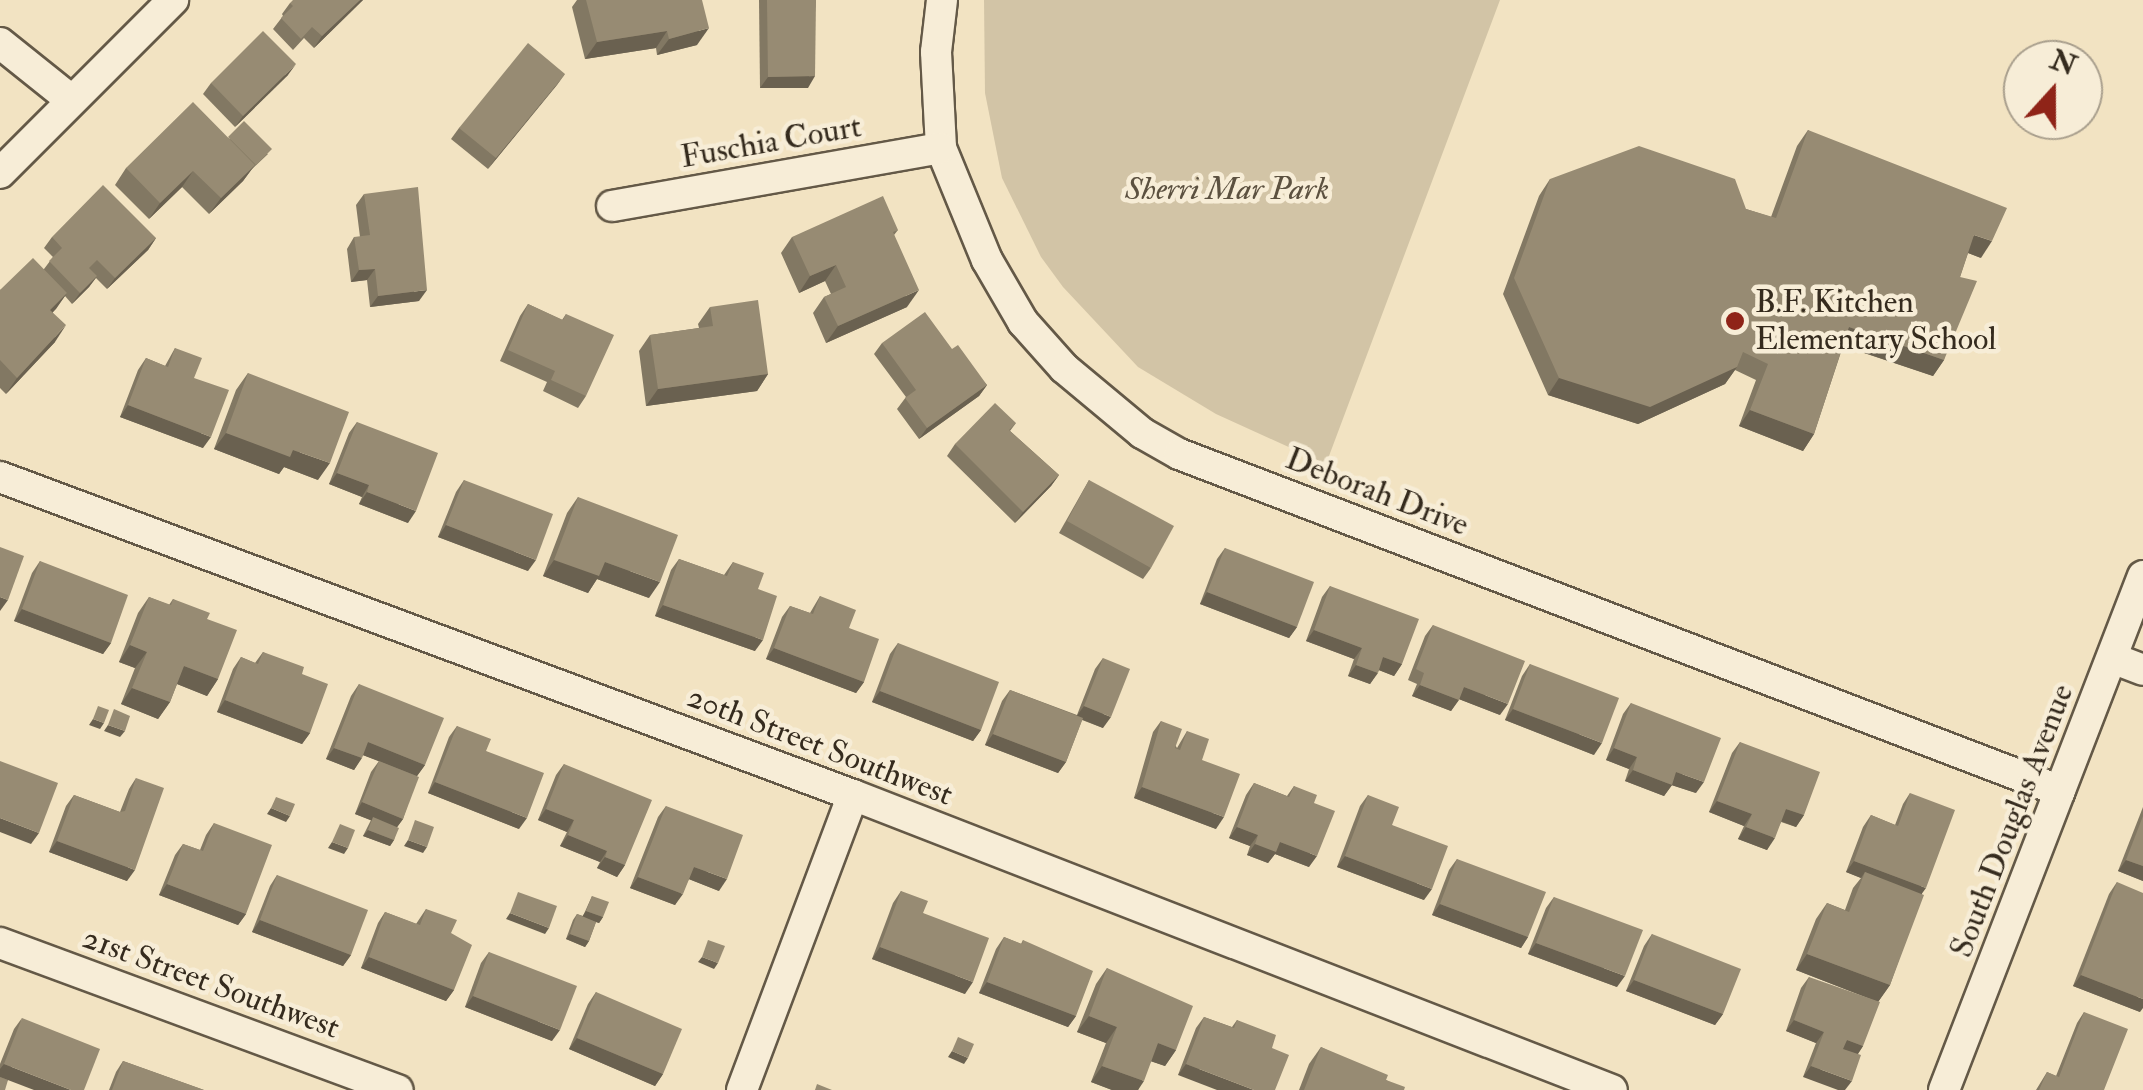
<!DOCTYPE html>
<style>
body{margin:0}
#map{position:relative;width:2143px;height:1090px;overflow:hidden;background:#f2e3c2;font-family:"IM FELL Double Pica",serif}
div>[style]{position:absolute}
.green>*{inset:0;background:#d2c4a6}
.roads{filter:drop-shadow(2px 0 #645947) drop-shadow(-2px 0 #645947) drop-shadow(0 2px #645947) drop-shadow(0 -2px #645947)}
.street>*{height:30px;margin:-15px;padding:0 15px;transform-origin:15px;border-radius:15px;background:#f7edd7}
.wall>*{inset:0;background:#827863}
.shaded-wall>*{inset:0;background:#6a6150}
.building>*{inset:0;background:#978b73}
.dots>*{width:28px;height:28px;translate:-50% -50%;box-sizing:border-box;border:5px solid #f7edd7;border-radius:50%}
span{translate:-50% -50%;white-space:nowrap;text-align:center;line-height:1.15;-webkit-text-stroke:9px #f7edd7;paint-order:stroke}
.street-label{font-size:32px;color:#352b1e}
.park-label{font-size:32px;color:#5c5140;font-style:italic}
.poi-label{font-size:32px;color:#352b1e}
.left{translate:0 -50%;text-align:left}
.north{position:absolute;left:2003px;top:40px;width:100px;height:100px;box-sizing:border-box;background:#f7edd7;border:2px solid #a99f8d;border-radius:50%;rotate:21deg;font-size:28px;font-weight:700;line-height:40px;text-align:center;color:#352b1e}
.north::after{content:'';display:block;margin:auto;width:35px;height:45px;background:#8f2418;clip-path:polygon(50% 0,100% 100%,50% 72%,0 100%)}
</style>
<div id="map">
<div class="green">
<div style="clip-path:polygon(984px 0,1500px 0,1326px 464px,1216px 414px,1138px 367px,1063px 287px,1041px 257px,1002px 178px,985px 93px)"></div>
</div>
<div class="roads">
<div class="street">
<div style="left:942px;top:0;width:52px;rotate:96.6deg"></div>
<div style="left:936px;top:52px;width:96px;rotate:87deg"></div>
<div style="left:941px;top:148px;width:121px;rotate:67.7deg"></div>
<div style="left:987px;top:260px;width:72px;rotate:59.9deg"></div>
<div style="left:1023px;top:322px;width:62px;rotate:48.3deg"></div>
<div style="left:1064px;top:368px;width:102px;rotate:39.8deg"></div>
<div style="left:1142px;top:433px;width:43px;rotate:29.6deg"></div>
<div style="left:1179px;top:454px;width:943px;rotate:20.93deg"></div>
<div style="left:0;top:43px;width:90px;rotate:38.7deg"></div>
<div style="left:0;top:173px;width:245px;rotate:-45deg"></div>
<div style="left:612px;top:206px;width:334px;rotate:-10deg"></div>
<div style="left:0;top:477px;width:910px;rotate:20.45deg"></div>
<div style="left:853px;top:795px;width:814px;rotate:21.24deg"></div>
<div style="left:2112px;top:658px;width:33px;rotate:21deg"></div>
<div style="left:0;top:943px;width:424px;rotate:20.3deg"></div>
<div style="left:742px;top:1090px;width:315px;rotate:-69.4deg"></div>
<div style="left:1944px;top:1090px;width:551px;rotate:-68.84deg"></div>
</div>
</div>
<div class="wall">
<div style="clip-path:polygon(363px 0,314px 48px,304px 38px,293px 50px,273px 29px,283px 16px,282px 14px,290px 3px)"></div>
<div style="clip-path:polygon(577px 0,702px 0,697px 45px,657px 55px,656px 48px,585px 59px,572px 7px)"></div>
<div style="clip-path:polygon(759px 0,816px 0,808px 88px,760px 88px)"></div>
<div style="clip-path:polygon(565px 74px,488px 169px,451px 139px,459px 128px)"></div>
<div style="clip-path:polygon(288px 75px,235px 127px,203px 94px,211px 83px)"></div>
<div style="clip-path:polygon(1808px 130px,1981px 258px,1968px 253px,1960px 277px,1944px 360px,1933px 376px,1843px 346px,1814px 434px,1803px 451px,1739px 426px,1756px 380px,1735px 370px,1725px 384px,1638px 424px,1548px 395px,1503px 294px,1539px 196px,1550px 179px,1746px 209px,1771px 217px,1797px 146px)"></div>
<div style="clip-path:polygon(228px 138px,268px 154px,251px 170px,243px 181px,209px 214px,182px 187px,149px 219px,115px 185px,126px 168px)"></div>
<div style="clip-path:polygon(364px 194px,419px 301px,370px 307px,367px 280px,351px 282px,347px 249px,354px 237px,360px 237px,356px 205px)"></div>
<div style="clip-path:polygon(898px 230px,894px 235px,907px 307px,826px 343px,813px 313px,824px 297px,831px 294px,825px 281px,799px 293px,781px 253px,792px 237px)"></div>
<div style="clip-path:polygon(52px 237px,156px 238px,148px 250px,107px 289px,96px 278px,89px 287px,72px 304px,65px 296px,53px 312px,55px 342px,6px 394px,0 388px,0 290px,44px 269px,53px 257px,44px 248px)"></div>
<div style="clip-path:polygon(528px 304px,562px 320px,566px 314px,586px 396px,578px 408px,543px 391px,547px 382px,500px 361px,520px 316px)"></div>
<div style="clip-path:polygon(710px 307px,768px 374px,757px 391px,646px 406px,639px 351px,650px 335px,699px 328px,698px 324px)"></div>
<div style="clip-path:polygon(882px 343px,952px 349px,987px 385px,979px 396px,919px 439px,897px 409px,906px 397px,874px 354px)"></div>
<div style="clip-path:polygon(175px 348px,194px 378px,203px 448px,120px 417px,138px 370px,146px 358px,165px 366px)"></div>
<div style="clip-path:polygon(248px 373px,318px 480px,284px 467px,279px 474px,214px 449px,236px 390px)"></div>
<div style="clip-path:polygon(357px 422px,408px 523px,359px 504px,362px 497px,329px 484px,349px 433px)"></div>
<div style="clip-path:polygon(1016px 423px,1010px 431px,1059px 475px,1051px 486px,1015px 523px,947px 456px,955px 444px)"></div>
<div style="clip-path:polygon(464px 480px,528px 571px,438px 537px,456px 492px)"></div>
<div style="clip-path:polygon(1089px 480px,1151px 568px,1143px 579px,1059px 533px)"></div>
<div style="clip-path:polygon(578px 497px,649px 598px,597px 579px,588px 593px,543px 576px,567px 513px)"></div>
<div style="clip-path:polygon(1225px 548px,1297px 627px,1289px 638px,1200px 604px,1217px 559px)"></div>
<div style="clip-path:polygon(679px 559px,724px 575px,733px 562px,758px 589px,755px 651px,655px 616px,671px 570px)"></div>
<div style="clip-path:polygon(40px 561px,111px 643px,103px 654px,14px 621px,32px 573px)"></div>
<div style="clip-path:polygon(1330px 586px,1402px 664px,1394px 676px,1379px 670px,1370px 684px,1348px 676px,1354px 659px,1306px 641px,1322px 597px)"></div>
<div style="clip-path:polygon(820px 596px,849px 628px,864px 682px,856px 693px,766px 659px,782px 617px,790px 606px,810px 613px)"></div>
<div style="clip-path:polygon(149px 597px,169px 605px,173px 599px,207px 619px,218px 679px,207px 696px,177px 684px,170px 702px,158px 719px,121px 704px,135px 668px,119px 662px,138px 613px)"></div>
<div style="clip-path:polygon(1433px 625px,1500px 715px,1459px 699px,1451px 711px,1412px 696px,1417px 684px,1408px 680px,1425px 636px)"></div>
<div style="clip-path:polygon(898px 643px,981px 730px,973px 741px,872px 702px,890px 654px)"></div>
<div style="clip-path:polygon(263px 652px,302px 674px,310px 733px,302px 744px,217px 712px,233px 669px,241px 657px,255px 663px)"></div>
<div style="clip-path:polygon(1103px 658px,1103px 728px,1082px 720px,1066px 762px,1058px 773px,985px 745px,1002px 701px,1010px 690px,1077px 715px,1095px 669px)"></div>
<div style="clip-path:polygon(1530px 664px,1594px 755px,1505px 720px,1522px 676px)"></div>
<div style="clip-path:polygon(359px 684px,425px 765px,417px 776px,403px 819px,397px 827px,394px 840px,390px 846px,363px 836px,371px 820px,355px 814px,371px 772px,379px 761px,363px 755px,354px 770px,326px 759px,351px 696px)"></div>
<div style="clip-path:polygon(1631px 703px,1696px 793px,1672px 785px,1664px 796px,1625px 781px,1629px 769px,1606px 760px,1623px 714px)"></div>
<div style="clip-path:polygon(1161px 721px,1177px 748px,1187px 731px,1202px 760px,1216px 829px,1134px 798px,1153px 732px)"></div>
<div style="clip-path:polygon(457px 726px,486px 751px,519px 829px,428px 793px,449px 737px)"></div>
<div style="clip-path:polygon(1740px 742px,1804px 815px,1796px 827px,1781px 822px,1767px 850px,1738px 839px,1744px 826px,1709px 812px,1732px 753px)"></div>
<div style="clip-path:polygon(564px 764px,625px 865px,617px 877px,597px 868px,600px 862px,560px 846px,567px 832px,538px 820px,556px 775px)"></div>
<div style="clip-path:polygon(136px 778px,127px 881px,49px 852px,66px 806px,74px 795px,120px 812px,129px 789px)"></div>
<div style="clip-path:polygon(1254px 783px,1287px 796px,1294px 786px,1314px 803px,1309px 867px,1275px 854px,1268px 863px,1247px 855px,1250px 846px,1229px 838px,1246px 795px)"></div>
<div style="clip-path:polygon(1910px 793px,1922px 894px,1890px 985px,1878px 1002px,1796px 970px,1816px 919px,1827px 903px,1845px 910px,1853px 888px,1861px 878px,1846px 872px,1863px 827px,1871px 815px,1895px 825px,1903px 804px)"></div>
<div style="clip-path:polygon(1368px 795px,1392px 825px,1424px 900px,1337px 867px,1360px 806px)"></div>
<div style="clip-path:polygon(666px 806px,719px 891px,689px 879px,675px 905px,630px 888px,658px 817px)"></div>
<div style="clip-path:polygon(2143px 807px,2143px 881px,2118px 871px)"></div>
<div style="clip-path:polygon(214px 823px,246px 914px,238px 925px,159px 895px,175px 855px,183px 844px,200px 850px,206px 835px)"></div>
<div style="clip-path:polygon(1457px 859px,1528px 937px,1521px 948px,1432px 915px,1449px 870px)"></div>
<div style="clip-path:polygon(277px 875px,351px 955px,343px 966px,252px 932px,270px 886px)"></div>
<div style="clip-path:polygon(2117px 882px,2140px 1012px,2073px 986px,2109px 894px)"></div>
<div style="clip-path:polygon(901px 891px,923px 913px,965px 994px,872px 959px,893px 903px)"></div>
<div style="clip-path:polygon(592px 896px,603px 917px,599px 923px,596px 922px,589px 941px,585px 947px,566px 939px,573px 920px,577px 914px,583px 916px)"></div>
<div style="clip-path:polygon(1554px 897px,1617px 987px,1528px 954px,1546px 908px)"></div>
<div style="clip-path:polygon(426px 909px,451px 933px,454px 990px,446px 1001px,361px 968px,378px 923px,385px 912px,416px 924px)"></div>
<div style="clip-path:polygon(1652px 934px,1723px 1014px,1715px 1025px,1626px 991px,1644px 946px)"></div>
<div style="clip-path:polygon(1004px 937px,1021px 944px,1023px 940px,1076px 1016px,1068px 1027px,979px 993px,996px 949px)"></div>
<div style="clip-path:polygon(489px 952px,552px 1041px,465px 1007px,481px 963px)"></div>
<div style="clip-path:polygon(1107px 968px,1176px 1050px,1165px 1066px,1151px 1061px,1138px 1090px,1112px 1090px,1091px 1082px,1106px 1043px,1077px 1032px,1096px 984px)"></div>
<div style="clip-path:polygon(1809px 977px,1863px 1046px,1858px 1054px,1803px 1077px,1816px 1043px,1786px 1031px,1801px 988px)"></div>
<div style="clip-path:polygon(596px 992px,663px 1074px,655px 1086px,569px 1049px,588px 1004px)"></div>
<div style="clip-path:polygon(2084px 1012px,2104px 1090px,2036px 1090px,2047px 1072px,2056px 1076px,2077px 1023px)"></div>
<div style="clip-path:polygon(1204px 1017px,1232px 1027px,1237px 1020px,1272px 1048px,1178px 1075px,1196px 1028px)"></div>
<div style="clip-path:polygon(22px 1018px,8px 1080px,0 1090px,0 1064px,14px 1029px)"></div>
<div style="clip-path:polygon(1321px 1047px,1386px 1080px,1404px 1090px,1299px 1090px,1309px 1064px)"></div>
<div style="clip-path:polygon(123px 1061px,204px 1090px,109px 1090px,116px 1072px)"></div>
</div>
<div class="shaded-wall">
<div style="clip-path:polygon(360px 0,363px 0,314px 48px,322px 36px)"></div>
<div style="clip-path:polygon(709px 28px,697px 45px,657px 55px,669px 39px)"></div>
<div style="clip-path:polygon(667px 31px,656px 48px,585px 59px,597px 42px)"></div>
<div style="clip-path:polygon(296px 64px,288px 75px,235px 127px,243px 116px)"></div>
<div style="clip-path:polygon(565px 74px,557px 85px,488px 169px,496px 158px)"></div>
<div style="clip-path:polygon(815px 76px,808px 88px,760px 88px,768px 77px)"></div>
<div style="clip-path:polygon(255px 165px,243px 181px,209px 214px,221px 198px)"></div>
<div style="clip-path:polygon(193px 171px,182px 187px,149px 219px,160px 203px)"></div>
<div style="clip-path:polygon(1974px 235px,1992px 241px,1981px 258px,1963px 251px)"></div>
<div style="clip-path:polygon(156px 238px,148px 250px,107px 289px,115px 278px)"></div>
<div style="clip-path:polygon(836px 265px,825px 281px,799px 293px,810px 276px)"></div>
<div style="clip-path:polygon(375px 269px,367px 280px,351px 282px,359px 270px)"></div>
<div style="clip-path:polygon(97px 276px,89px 287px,72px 304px,80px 293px)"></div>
<div style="clip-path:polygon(427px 290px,419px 301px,370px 307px,378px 296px)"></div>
<div style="clip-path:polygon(919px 290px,907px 307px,826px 343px,838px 326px)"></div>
<div style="clip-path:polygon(67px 293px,56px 309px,39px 326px,50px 310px)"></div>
<div style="clip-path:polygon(66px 325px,55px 342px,6px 394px,17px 378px)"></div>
<div style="clip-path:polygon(1849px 327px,1944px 360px,1933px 376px,1838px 344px)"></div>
<div style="clip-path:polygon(1737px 367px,1725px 384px,1638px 424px,1548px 395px,1559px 378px)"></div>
<div style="clip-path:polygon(768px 374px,757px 391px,646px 406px,658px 389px)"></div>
<div style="clip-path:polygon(987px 385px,979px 396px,919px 439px,927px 428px)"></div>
<div style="clip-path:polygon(128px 405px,211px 437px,203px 448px,120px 417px)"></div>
<div style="clip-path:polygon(1750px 410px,1814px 434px,1803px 451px,1739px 426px)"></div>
<div style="clip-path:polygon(226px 433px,293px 450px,330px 463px,318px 480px,284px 467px,279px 474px,214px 449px)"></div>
<div style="clip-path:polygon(337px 473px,369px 485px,362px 497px,329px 484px)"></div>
<div style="clip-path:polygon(1059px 475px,1051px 486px,1015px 523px,1023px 512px)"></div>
<div style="clip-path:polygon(367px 492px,416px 511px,408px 523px,359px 504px)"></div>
<div style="clip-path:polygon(446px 525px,536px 560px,528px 571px,438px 537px)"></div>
<div style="clip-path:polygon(554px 560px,605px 562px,660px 582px,649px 598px,597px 579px,588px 593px,543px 576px)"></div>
<div style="clip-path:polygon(1207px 592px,1297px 627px,1289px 638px,1200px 604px)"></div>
<div style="clip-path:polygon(0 597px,8px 600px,0 611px)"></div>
<div style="clip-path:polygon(663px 605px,763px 640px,755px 651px,655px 616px)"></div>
<div style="clip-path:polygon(22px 609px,111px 643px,103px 654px,14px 621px)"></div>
<div style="clip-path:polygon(1314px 630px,1362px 648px,1354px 659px,1306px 641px)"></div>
<div style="clip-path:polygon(130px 645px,147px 652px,135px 668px,119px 662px)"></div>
<div style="clip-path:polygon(774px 648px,864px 682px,856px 693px,766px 659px)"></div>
<div style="clip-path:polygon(1383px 657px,1402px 664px,1394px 676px,1376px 669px)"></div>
<div style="clip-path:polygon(1356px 665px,1378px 673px,1370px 684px,1348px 676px)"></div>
<div style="clip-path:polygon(184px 666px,218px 679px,207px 696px,172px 682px)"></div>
<div style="clip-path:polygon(1420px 685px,1459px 700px,1451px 711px,1412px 696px)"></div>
<div style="clip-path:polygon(1464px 687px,1508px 704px,1500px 715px,1456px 698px)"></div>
<div style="clip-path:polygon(132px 688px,170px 702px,158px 719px,121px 704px)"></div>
<div style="clip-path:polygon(880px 691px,981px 730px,973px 741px,872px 702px)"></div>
<div style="clip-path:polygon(225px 700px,310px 733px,302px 744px,217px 712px)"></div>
<div style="clip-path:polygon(1084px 706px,1111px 717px,1103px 728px,1076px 717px)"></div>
<div style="clip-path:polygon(1513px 709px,1602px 743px,1594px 755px,1505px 720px)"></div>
<div style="clip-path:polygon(93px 719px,104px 723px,100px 729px,89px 725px)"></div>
<div style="clip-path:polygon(108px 725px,125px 731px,120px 737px,104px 731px)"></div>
<div style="clip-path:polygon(993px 734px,1066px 762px,1058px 773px,985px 745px)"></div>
<div style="clip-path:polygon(368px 742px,425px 765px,417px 776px,360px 754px)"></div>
<div style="clip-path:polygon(334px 748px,362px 758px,354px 770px,326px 759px)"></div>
<div style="clip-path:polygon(1614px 748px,1637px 757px,1629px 769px,1606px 760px)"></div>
<div style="clip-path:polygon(1633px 770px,1672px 785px,1664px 796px,1625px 781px)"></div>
<div style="clip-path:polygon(1676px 772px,1704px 782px,1696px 793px,1668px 784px)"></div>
<div style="clip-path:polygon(435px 782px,527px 818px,519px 829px,428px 793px)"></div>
<div style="clip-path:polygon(1142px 787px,1224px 817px,1216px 829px,1134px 798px)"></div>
<div style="clip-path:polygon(1717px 801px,1752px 814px,1744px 826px,1709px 812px)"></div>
<div style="clip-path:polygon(362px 802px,403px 819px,395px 830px,355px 814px)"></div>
<div style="clip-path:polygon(271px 808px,290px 816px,286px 822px,267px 814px)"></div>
<div style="clip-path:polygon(546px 809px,574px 820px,567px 832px,538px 820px)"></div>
<div style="clip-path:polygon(1786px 809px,1804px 815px,1796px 827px,1778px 820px)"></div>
<div style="clip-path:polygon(0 818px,39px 833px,31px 844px,0 832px)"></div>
<div style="clip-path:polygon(1237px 827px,1258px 835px,1250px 846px,1229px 838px)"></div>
<div style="clip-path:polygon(1746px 827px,1775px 838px,1767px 850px,1738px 839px)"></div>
<div style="clip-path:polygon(368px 830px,394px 840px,390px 846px,363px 836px)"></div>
<div style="clip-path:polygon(568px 835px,607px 851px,600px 862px,560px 846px)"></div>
<div style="clip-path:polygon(408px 840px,427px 847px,423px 853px,404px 846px)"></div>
<div style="clip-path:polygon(57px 841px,135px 870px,127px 881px,49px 852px)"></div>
<div style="clip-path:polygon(332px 842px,348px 848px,344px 854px,328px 848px)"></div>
<div style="clip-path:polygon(1280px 842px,1317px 856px,1309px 867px,1275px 854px,1268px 863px,1247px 855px,1255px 844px)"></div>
<div style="clip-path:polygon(1345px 856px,1432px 889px,1424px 900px,1337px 867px)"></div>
<div style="clip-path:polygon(605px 857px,625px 865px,617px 877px,597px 868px)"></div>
<div style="clip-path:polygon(2126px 860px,2143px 866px,2143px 881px,2118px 871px)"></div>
<div style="clip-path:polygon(1854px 861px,1926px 888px,1918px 899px,1865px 872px,1861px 878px,1846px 872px)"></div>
<div style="clip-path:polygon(694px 867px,727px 879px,719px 891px,686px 878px)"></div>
<div style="clip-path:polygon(638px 877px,683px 894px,675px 905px,630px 888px)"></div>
<div style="clip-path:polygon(167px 884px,246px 914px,238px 925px,159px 895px)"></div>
<div style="clip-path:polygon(1440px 904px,1528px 937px,1521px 948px,1432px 915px)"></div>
<div style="clip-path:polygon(586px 911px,603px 917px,599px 923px,582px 917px)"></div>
<div style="clip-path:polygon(510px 913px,549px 928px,545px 934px,506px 919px)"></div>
<div style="clip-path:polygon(260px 920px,351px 955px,343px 966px,252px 932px)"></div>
<div style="clip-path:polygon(570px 934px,589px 941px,585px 947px,566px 939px)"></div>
<div style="clip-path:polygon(1536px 943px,1625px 976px,1617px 987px,1528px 954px)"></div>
<div style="clip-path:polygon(880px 947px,973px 982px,965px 994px,872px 959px)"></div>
<div style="clip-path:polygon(1807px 954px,1890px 985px,1878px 1002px,1796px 970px)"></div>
<div style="clip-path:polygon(369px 957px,454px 990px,446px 1001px,361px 968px)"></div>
<div style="clip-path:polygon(702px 957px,718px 963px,714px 969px,698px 962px)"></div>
<div style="clip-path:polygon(2081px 975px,2143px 999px,2143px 1008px,2140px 1012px,2073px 986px)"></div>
<div style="clip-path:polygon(1634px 980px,1723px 1014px,1715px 1025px,1626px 991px)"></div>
<div style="clip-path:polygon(987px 982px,1076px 1016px,1068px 1027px,979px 993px)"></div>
<div style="clip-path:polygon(473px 996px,560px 1030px,552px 1041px,465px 1007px)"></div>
<div style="clip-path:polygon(1089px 1016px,1117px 1027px,1106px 1043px,1077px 1032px)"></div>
<div style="clip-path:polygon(1794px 1020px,1824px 1032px,1816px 1043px,1786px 1031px)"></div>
<div style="clip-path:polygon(577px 1038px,663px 1074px,655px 1086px,569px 1049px)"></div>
<div style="clip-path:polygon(1847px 1040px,1863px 1046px,1855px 1058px,1839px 1051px)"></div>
<div style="clip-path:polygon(1158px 1043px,1176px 1050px,1165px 1066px,1147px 1060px)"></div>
<div style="clip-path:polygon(952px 1051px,968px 1058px,964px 1064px,948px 1057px)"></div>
<div style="clip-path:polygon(4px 1064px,71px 1090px,34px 1090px,0 1077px,0 1069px)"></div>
<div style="clip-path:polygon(1186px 1064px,1254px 1090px,1217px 1090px,1178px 1075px)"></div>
<div style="clip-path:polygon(1102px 1066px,1144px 1081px,1138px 1090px,1112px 1090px,1091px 1082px)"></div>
<div style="clip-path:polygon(1811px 1066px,1852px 1081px,1845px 1090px,1838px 1090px,1803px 1077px)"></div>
</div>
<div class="building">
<div style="clip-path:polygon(293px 0,360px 0,322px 36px,312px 27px,301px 39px,281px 18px,293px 6px,290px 3px)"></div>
<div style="clip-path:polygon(586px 0,702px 0,709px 28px,669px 39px,667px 31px,597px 42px)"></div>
<div style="clip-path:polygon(767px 0,816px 0,815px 76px,768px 77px)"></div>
<div style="clip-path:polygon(263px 31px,296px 64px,243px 116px,211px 83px)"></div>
<div style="clip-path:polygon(528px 43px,565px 74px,496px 158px,459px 128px)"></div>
<div style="clip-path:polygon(193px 102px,255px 165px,221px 198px,193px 171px,160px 203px,126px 168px)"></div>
<div style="clip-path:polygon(244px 121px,272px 149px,256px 165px,228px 137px)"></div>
<div style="clip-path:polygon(1808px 130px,2007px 208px,1992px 241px,1974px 235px,1960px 277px,1977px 281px,1944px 360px,1849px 327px,1814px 434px,1750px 410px,1768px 364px,1743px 352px,1737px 367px,1650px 407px,1559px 378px,1514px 278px,1550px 179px,1639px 146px,1735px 179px,1746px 209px,1776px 218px)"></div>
<div style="clip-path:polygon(103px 185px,156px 238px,115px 278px,97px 260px,89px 268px,97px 276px,80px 293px,49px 261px,62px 248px,52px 237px)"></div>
<div style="clip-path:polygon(418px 187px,427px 290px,378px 296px,375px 269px,359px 270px,354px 237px,370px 235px,364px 194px)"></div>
<div style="clip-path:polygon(883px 196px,898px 230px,893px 232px,919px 290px,838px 326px,824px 297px,846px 287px,836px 265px,810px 276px,792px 237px)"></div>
<div style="clip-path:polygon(33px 258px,67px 293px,50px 310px,66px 325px,17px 378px,0 360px,0 290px)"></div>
<div style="clip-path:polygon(758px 300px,768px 374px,658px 389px,650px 335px,713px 326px,710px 307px)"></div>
<div style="clip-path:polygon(528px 304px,563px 320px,566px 314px,614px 335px,586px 396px,551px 380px,555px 371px,508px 350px)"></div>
<div style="clip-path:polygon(925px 312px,952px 349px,958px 345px,987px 385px,927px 428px,905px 398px,916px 390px,882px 343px)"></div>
<div style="clip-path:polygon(175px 348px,202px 358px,194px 378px,229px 390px,211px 437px,128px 405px,146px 358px,168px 367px)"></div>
<div style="clip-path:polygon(248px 373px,349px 412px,330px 463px,293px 450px,290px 457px,226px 433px)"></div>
<div style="clip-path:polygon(995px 403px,1016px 423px,1009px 430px,1059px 475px,1023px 512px,955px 444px)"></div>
<div style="clip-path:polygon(357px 422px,438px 453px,416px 511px,367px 492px,369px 485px,337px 473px)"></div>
<div style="clip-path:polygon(464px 480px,553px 514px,536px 560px,446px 525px)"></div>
<div style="clip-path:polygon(1089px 480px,1174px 526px,1151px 568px,1067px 521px)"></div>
<div style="clip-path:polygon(578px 497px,678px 535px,660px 582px,605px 562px,599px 576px,554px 560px)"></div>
<div style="clip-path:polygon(0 547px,24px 556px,8px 600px,0 597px)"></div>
<div style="clip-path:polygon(1225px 548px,1314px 582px,1297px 627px,1207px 592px)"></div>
<div style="clip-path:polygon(679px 559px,727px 576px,733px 562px,764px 573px,758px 589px,777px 596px,763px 640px,663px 605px)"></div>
<div style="clip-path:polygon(40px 561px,128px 595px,111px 643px,22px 609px)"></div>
<div style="clip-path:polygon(1330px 586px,1419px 619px,1402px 664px,1383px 657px,1378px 673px,1356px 665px,1362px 648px,1314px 630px)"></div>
<div style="clip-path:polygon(820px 596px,856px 610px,849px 628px,879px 639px,864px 682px,774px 648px,790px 606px,813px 614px)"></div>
<div style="clip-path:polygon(149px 597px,171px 605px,173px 599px,210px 613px,207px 619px,237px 630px,218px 679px,184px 666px,170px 702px,132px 688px,147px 652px,130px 645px)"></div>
<div style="clip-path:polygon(1433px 625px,1525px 661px,1508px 704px,1464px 687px,1459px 700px,1420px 685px,1424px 673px,1416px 669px)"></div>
<div style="clip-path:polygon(898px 643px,999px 682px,981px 730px,880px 691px)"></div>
<div style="clip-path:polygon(263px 652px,304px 667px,302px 674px,328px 684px,310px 733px,225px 700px,241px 657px,258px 664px)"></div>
<div style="clip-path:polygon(1103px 658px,1130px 669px,1111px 717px,1084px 706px)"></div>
<div style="clip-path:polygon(1530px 664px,1619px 698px,1602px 743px,1513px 709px)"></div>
<div style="clip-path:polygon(359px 684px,444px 718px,425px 765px,368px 742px,362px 758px,334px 748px)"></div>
<div style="clip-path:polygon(1010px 690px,1083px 718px,1066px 762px,993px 734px)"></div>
<div style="clip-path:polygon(1631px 703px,1721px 738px,1704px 782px,1676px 772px,1672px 785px,1633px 770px,1637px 757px,1614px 748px)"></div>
<div style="clip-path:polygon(98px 706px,109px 710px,104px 723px,93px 719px)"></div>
<div style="clip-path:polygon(114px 709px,130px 716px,125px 731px,108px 725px)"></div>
<div style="clip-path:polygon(1161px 721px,1182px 729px,1175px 748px,1180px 750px,1187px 731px,1209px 739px,1202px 760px,1240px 774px,1224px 817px,1142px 787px)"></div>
<div style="clip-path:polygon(457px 726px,491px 739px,486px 751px,544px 773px,527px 818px,435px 782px)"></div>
<div style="clip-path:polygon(1740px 742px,1820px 772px,1804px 815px,1786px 809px,1775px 838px,1746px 827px,1752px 814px,1717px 801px)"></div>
<div style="clip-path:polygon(0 761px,58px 783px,39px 833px,0 818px)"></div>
<div style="clip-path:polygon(379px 761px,419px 777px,403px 819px,362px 802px)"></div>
<div style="clip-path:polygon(564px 764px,652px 800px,625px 865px,605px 857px,607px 851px,568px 835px,574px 820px,546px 809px)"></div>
<div style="clip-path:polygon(136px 778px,164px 788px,135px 870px,57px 841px,74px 795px,120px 812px,125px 811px)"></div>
<div style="clip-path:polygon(1254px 783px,1289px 797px,1294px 786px,1317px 795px,1314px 803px,1335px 811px,1317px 856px,1280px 842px,1276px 852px,1255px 844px,1258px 835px,1237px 827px)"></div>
<div style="clip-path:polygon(1910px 793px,1955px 810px,1926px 888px,1854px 861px,1871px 815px,1898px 826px)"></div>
<div style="clip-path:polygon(1368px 795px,1399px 807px,1392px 825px,1448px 846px,1432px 889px,1345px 856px)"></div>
<div style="clip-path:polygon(276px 797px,295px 804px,290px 816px,271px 808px)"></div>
<div style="clip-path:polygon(666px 806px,743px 835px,727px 879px,694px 867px,683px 894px,638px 877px)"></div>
<div style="clip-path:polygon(2143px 816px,2143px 866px,2126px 860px)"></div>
<div style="clip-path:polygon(373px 817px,399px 828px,394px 840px,368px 830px)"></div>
<div style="clip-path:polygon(415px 820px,434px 827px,427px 847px,408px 840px)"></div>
<div style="clip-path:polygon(214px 823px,272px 845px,246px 914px,167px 884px,183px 844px,203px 851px)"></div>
<div style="clip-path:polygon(340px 824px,355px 830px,348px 848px,332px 842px)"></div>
<div style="clip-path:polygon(1457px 859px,1546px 892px,1528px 937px,1440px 904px)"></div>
<div style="clip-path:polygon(1865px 872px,1924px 895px,1890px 985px,1807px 954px,1827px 903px,1849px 912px)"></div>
<div style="clip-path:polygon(277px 875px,368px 910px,351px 955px,260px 920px)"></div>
<div style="clip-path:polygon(2117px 882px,2143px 893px,2143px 999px,2081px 975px)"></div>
<div style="clip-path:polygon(901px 891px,928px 901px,923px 913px,989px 938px,973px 982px,880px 947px)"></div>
<div style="clip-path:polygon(518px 892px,557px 906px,549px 928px,510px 913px)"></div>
<div style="clip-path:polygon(592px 896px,609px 902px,603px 917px,586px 911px)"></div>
<div style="clip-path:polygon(1554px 897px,1643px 930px,1625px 976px,1536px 943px)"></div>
<div style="clip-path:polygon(426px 909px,457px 920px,451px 933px,472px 945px,454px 990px,369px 957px,385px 912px,420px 925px)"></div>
<div style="clip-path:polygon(577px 914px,596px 922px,589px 941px,570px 934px)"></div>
<div style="clip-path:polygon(1652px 934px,1741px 969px,1723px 1014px,1634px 980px)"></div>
<div style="clip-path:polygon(1004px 937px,1022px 944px,1023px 940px,1093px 971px,1076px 1016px,987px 982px)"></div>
<div style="clip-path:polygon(708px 940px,725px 946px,718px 963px,702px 957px)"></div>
<div style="clip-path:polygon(489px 952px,577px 986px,560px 1030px,473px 996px)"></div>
<div style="clip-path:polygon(1107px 968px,1193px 1006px,1176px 1050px,1158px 1043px,1144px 1081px,1102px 1066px,1117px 1027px,1089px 1016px)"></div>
<div style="clip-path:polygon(1809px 977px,1880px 1002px,1863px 1046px,1847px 1040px,1843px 1049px,1861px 1055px,1852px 1081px,1811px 1066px,1824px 1032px,1794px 1020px)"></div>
<div style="clip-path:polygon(596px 992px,682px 1029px,663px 1074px,577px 1038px)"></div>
<div style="clip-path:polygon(2084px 1012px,2128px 1029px,2104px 1090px,2039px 1090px,2047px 1072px,2059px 1077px)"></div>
<div style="clip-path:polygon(1204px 1017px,1234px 1028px,1237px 1020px,1276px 1035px,1272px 1048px,1289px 1055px,1275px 1090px,1254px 1090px,1186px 1064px)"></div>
<div style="clip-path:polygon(22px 1018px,100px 1049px,84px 1090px,71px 1090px,4px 1064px)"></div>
<div style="clip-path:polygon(958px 1037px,974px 1044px,968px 1058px,952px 1051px)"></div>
<div style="clip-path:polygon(1321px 1047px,1388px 1075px,1386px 1080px,1405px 1087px,1404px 1090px,1304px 1090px)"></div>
<div style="clip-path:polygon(123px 1061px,204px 1090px,112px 1090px)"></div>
<div style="clip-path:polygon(0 1077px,8px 1080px,5px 1090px,0 1090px)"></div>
<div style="clip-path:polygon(817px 1084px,832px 1090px,815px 1090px)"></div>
</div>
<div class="dots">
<div style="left:1735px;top:321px;background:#8f2418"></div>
</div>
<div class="street-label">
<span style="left:771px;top:142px;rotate:-10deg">Fuschia Court</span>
<span style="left:1377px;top:492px;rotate:21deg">Deborah Drive</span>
<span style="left:820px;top:746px;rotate:21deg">20th Street Southwest</span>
<span style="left:2012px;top:821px;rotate:-69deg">South Douglas Avenue</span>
<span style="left:211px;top:983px;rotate:20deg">21st Street Southwest</span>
</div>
<div class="park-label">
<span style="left:1227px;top:189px">Sherri Mar Park</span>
</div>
<div class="poi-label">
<span class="left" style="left:1755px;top:321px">B.F. Kitchen<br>Elementary School</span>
</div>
<div class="north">N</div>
</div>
